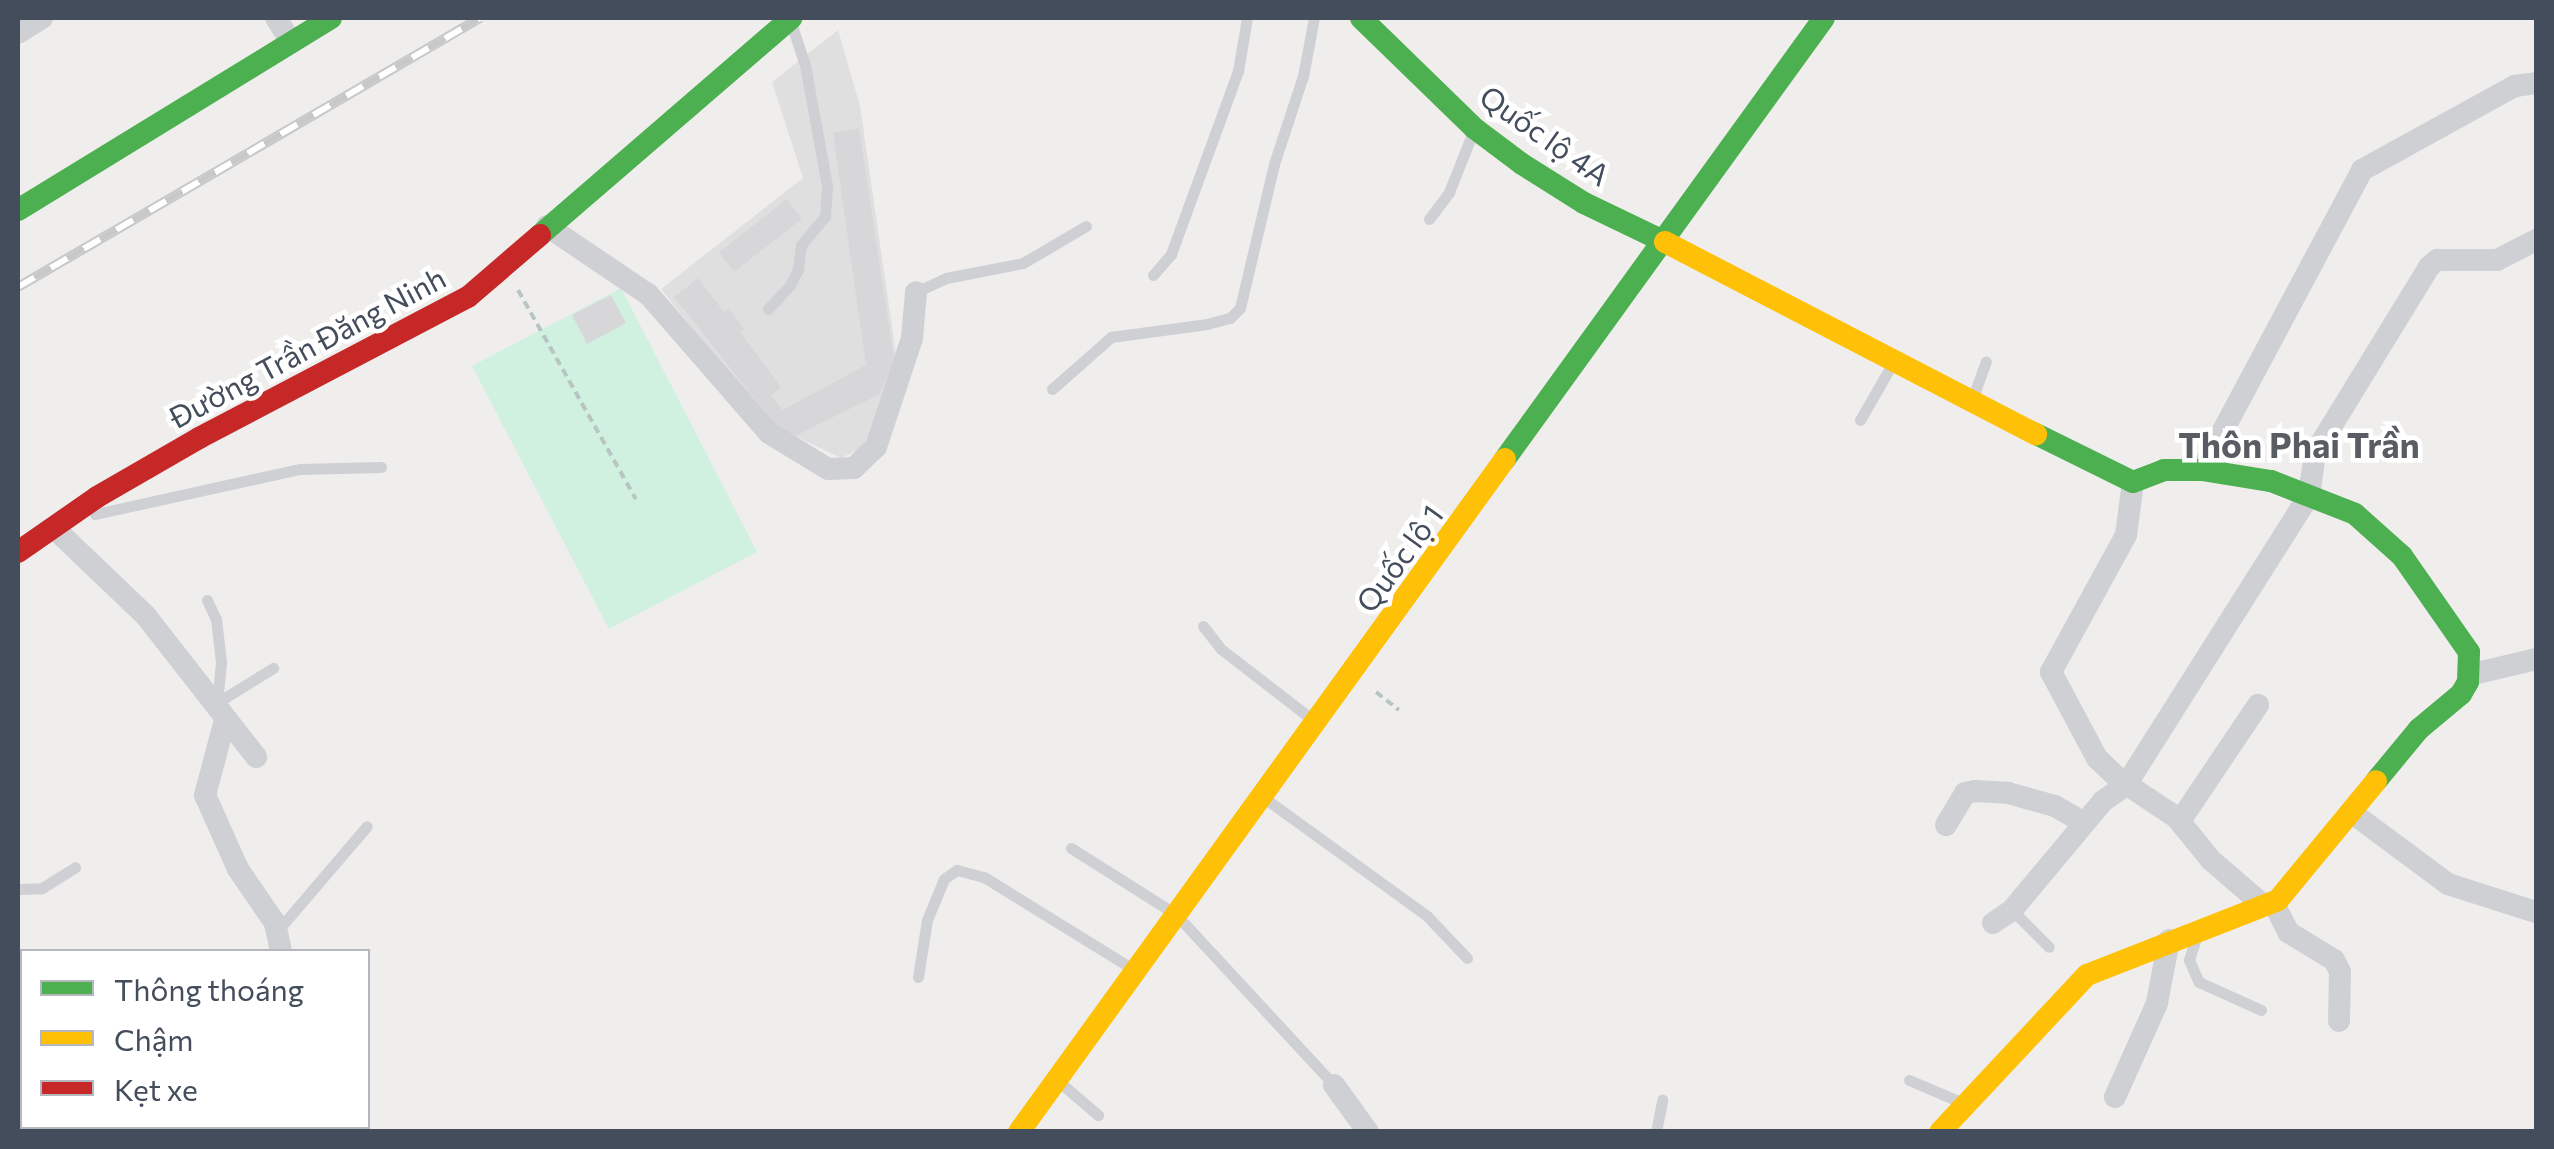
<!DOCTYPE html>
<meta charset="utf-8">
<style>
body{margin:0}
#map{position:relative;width:2554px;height:1149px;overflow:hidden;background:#efeeed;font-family:Commissioner,sans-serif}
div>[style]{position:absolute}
.education>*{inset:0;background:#e0dfe0}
.green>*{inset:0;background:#d0f0e0}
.building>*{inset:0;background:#d7d7d9}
.path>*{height:4px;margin-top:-2px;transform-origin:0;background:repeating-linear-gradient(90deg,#b8c6c3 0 8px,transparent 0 13px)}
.lane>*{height:11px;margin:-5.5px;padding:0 5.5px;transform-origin:5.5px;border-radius:5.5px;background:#ced0d4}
.street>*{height:22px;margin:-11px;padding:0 11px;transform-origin:11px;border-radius:11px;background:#ced0d4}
.fast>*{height:22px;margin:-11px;padding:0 11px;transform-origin:11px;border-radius:11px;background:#4caf50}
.slow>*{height:22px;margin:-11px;padding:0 11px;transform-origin:11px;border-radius:11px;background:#ffc107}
.jam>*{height:22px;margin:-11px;padding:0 11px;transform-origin:11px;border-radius:11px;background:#c62828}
.rail>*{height:10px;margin-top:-5px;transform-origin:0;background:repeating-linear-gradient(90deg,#fff 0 19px,#c6c8ca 0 38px);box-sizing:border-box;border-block:2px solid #c6c8ca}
span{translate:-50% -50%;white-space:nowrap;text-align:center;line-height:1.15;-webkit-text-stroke:9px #fff;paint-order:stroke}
.street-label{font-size:30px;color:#434d5c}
.quarter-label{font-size:35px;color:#595c62;font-weight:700}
.frame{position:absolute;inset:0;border:20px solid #434d5c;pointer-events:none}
.legend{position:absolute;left:20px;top:949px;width:350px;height:180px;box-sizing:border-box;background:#fff;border:2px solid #b4b8be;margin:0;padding:12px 18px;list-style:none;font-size:30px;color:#434d5c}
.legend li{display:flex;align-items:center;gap:20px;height:50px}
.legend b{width:50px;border:2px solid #b4b8be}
</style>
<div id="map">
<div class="education">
<div style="clip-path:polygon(838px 30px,860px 106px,898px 368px,869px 436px,860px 449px,841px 458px,768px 423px,661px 289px,803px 178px,772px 82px)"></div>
</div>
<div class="green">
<div style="clip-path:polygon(621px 288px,757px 552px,609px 629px,472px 366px)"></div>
</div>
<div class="building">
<div style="clip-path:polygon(859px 128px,894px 359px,880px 394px,787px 440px,674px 297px,698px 278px,724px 312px,729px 308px,744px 329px,740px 332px,781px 387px,771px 396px,783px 410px,866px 365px,833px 133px)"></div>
<div style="clip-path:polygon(787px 199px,802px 219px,734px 272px,719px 252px)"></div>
<div style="clip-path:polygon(611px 295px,626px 323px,587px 344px,572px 315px)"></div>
</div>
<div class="path">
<div style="left:518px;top:290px;width:240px;rotate:60.6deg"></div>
<div style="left:1376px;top:692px;width:29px;rotate:38deg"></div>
</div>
<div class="lane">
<div style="left:1429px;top:219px;width:34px;rotate:-53deg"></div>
<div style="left:1449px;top:192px;width:65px;rotate:-68.2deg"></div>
<div style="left:1153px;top:275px;width:28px;rotate:-49deg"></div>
<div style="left:1171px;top:254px;width:195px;rotate:-69.9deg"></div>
<div style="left:1238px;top:71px;width:54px;rotate:-80.4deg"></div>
<div style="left:916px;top:292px;width:33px;rotate:-25deg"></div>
<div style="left:946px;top:278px;width:78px;rotate:-11deg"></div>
<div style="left:1023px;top:263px;width:73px;rotate:-30.4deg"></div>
<div style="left:768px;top:309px;width:33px;rotate:-47deg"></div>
<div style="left:790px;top:285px;width:18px;rotate:-63deg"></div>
<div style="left:798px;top:269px;width:24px;rotate:-83deg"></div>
<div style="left:801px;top:245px;width:38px;rotate:-50deg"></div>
<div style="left:825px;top:216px;width:30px;rotate:-86deg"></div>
<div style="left:827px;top:186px;width:123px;rotate:-100.3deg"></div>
<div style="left:805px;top:65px;width:44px;rotate:-108.4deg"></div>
<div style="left:1052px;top:389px;width:79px;rotate:-41.4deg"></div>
<div style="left:1111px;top:337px;width:97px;rotate:-7.7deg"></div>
<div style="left:1207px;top:324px;width:24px;rotate:-15deg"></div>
<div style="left:1230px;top:318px;width:14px;rotate:-45deg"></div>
<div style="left:1240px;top:308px;width:148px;rotate:-76.7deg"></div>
<div style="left:1274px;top:164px;width:93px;rotate:-71.8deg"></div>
<div style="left:1303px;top:76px;width:59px;rotate:-79.3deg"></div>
<div style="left:1972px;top:400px;width:41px;rotate:-70.3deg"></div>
<div style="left:1860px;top:420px;width:62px;rotate:-60.1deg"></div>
<div style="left:95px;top:514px;width:210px;rotate:-12.4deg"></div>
<div style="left:300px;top:469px;width:81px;rotate:-1.4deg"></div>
<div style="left:207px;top:600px;width:21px;rotate:65deg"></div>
<div style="left:216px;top:619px;width:43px;rotate:83.4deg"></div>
<div style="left:221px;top:662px;width:43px;rotate:95.3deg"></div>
<div style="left:1203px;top:626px;width:29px;rotate:52deg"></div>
<div style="left:1221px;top:649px;width:111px;rotate:37.7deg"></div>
<div style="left:218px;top:702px;width:65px;rotate:-31.7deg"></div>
<div style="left:1267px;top:800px;width:198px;rotate:35.9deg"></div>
<div style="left:1427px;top:916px;width:58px;rotate:46.4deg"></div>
<div style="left:1071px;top:848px;width:116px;rotate:32.3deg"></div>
<div style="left:18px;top:889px;width:24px;rotate:-2deg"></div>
<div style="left:42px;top:888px;width:39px;rotate:-32deg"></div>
<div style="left:2012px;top:910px;width:52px;rotate:45deg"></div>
<div style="left:1183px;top:922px;width:222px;rotate:47.2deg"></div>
<div style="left:279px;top:929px;width:135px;rotate:-49.5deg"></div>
<div style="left:2196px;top:938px;width:23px;rotate:108deg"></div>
<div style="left:2189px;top:960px;width:24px;rotate:66deg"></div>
<div style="left:2199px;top:982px;width:68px;rotate:24.3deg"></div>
<div style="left:918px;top:977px;width:58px;rotate:-81deg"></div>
<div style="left:927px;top:920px;width:44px;rotate:-67.5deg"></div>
<div style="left:944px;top:879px;width:16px;rotate:-35deg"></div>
<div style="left:957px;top:870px;width:28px;rotate:15deg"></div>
<div style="left:984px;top:877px;width:169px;rotate:31.7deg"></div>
<div style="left:1909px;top:1080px;width:59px;rotate:23.1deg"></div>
<div style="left:1064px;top:1086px;width:45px;rotate:40.5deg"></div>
<div style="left:1656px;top:1132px;width:33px;rotate:-79deg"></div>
</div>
<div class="street">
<div style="left:276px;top:18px;width:28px;rotate:58deg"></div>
<div style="left:18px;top:33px;width:28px;rotate:-32deg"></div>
<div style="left:547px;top:226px;width:123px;rotate:34.1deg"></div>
<div style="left:649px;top:295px;width:183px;rotate:49deg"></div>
<div style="left:769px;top:433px;width:69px;rotate:31.4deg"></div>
<div style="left:828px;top:469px;width:26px;rotate:-2deg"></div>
<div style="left:854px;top:468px;width:30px;rotate:-44deg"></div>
<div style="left:876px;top:447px;width:115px;rotate:-71.7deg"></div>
<div style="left:912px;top:338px;width:46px;rotate:-85deg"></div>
<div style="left:2202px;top:470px;width:340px;rotate:-61.9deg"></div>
<div style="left:2362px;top:170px;width:175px;rotate:-28.8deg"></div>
<div style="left:2515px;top:86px;width:21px;rotate:-8deg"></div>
<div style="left:2133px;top:482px;width:53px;rotate:97.5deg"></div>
<div style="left:2126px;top:535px;width:156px;rotate:118.7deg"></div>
<div style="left:2051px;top:672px;width:98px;rotate:61.9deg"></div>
<div style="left:2097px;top:758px;width:32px;rotate:44deg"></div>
<div style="left:2120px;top:780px;width:67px;rotate:33.5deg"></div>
<div style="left:2176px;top:817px;width:55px;rotate:50.9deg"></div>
<div style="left:2211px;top:860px;width:69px;rotate:40.9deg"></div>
<div style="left:54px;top:528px;width:127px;rotate:43.7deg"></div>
<div style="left:146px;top:616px;width:179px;rotate:52deg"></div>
<div style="left:2469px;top:675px;width:69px;rotate:-13.4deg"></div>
<div style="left:225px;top:720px;width:78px;rotate:104.9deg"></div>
<div style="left:205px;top:795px;width:81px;rotate:66deg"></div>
<div style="left:238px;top:869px;width:65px;rotate:55.6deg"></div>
<div style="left:275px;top:923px;width:30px;rotate:78deg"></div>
<div style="left:2351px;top:812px;width:121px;rotate:36.6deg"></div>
<div style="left:2448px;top:884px;width:92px;rotate:17.7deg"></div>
<div style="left:2180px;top:821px;width:140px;rotate:-56.1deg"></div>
<div style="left:1946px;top:825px;width:37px;rotate:-59deg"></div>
<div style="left:1965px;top:793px;width:10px;rotate:-11deg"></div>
<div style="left:1975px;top:791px;width:33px;rotate:3deg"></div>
<div style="left:2008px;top:793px;width:49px;rotate:15.5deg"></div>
<div style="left:2055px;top:806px;width:34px;rotate:30deg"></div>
<div style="left:2273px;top:902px;width:34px;rotate:63deg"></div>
<div style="left:2288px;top:932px;width:54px;rotate:31.3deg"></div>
<div style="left:2334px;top:960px;width:13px;rotate:63deg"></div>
<div style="left:2340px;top:972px;width:49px;rotate:91.2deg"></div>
<div style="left:1993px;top:923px;width:23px;rotate:-34deg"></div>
<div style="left:2012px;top:910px;width:142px;rotate:-50.1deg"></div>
<div style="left:2103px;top:801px;width:28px;rotate:-35deg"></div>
<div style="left:2126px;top:785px;width:342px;rotate:-57.7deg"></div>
<div style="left:2309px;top:496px;width:43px;rotate:-82.1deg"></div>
<div style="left:2315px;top:453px;width:218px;rotate:-58.5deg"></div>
<div style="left:2429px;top:267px;width:11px;rotate:-41deg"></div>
<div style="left:2437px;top:260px;width:60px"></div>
<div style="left:2497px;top:260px;width:44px;rotate:-27.1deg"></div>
<div style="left:18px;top:1032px;width:9px;rotate:63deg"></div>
<div style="left:18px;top:1059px;width:5px;rotate:-37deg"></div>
<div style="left:1334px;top:1085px;width:58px;rotate:54.1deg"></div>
<div style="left:2115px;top:1097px;width:103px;rotate:-65.9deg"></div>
<div style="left:2157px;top:1003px;width:64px;rotate:-79.2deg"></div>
<div style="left:80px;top:1126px;width:7px;rotate:56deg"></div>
</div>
<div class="fast">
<div style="left:1361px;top:18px;width:158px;rotate:44.2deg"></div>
<div style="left:1474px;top:128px;width:60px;rotate:36.9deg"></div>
<div style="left:1522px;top:164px;width:73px;rotate:32.2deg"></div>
<div style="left:1584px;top:203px;width:90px;rotate:25.7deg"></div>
<div style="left:18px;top:210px;width:367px;rotate:-31.5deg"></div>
<div style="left:540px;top:235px;width:332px;rotate:-40.8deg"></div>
<div style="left:2036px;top:434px;width:108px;rotate:26.3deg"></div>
<div style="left:2133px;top:482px;width:33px;rotate:-21deg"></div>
<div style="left:2164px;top:470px;width:38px"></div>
<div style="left:2202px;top:470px;width:70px;rotate:9.1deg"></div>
<div style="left:2271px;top:481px;width:90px;rotate:21.4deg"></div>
<div style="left:2355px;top:514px;width:63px;rotate:41.8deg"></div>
<div style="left:2402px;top:556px;width:117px;rotate:55.1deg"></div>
<div style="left:2469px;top:652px;width:30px;rotate:92deg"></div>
<div style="left:2468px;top:682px;width:14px;rotate:120deg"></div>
<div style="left:2461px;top:694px;width:55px;rotate:140.2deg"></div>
<div style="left:2419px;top:729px;width:67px;rotate:129.6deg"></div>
<div style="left:1505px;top:459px;width:544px;rotate:-54.12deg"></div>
</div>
<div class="slow">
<div style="left:1665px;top:242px;width:418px;rotate:27.4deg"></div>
<div style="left:1019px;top:1132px;width:830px;rotate:-54.17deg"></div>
<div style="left:1940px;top:1132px;width:215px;rotate:-46.9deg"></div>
<div style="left:2087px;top:975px;width:205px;rotate:-21.4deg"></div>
<div style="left:2278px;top:900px;width:154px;rotate:-50.5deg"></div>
</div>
<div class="jam">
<div style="left:18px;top:552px;width:96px;rotate:-34.8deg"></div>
<div style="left:97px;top:497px;width:118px;rotate:-30deg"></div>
<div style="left:199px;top:438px;width:304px;rotate:-27.7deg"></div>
<div style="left:468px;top:297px;width:95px;rotate:-40.7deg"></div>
</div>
<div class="rail">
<div style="left:18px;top:287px;width:535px;rotate:-30.21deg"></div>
</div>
<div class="street-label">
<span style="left:1545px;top:135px;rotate:35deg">Quốc lộ 4A</span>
<span style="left:307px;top:347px;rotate:-28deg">Đường Trần Đăng Ninh</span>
<span style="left:1399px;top:558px;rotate:-54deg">Quốc lộ 1</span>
</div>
<div class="quarter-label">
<span style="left:2299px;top:444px">Thôn Phai Trần</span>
</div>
<div class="frame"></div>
<ul class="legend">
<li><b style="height:12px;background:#4caf50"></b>Thông thoáng</li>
<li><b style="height:12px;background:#ffc107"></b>Chậm</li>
<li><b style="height:12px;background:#c62828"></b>Kẹt xe</li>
</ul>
</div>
